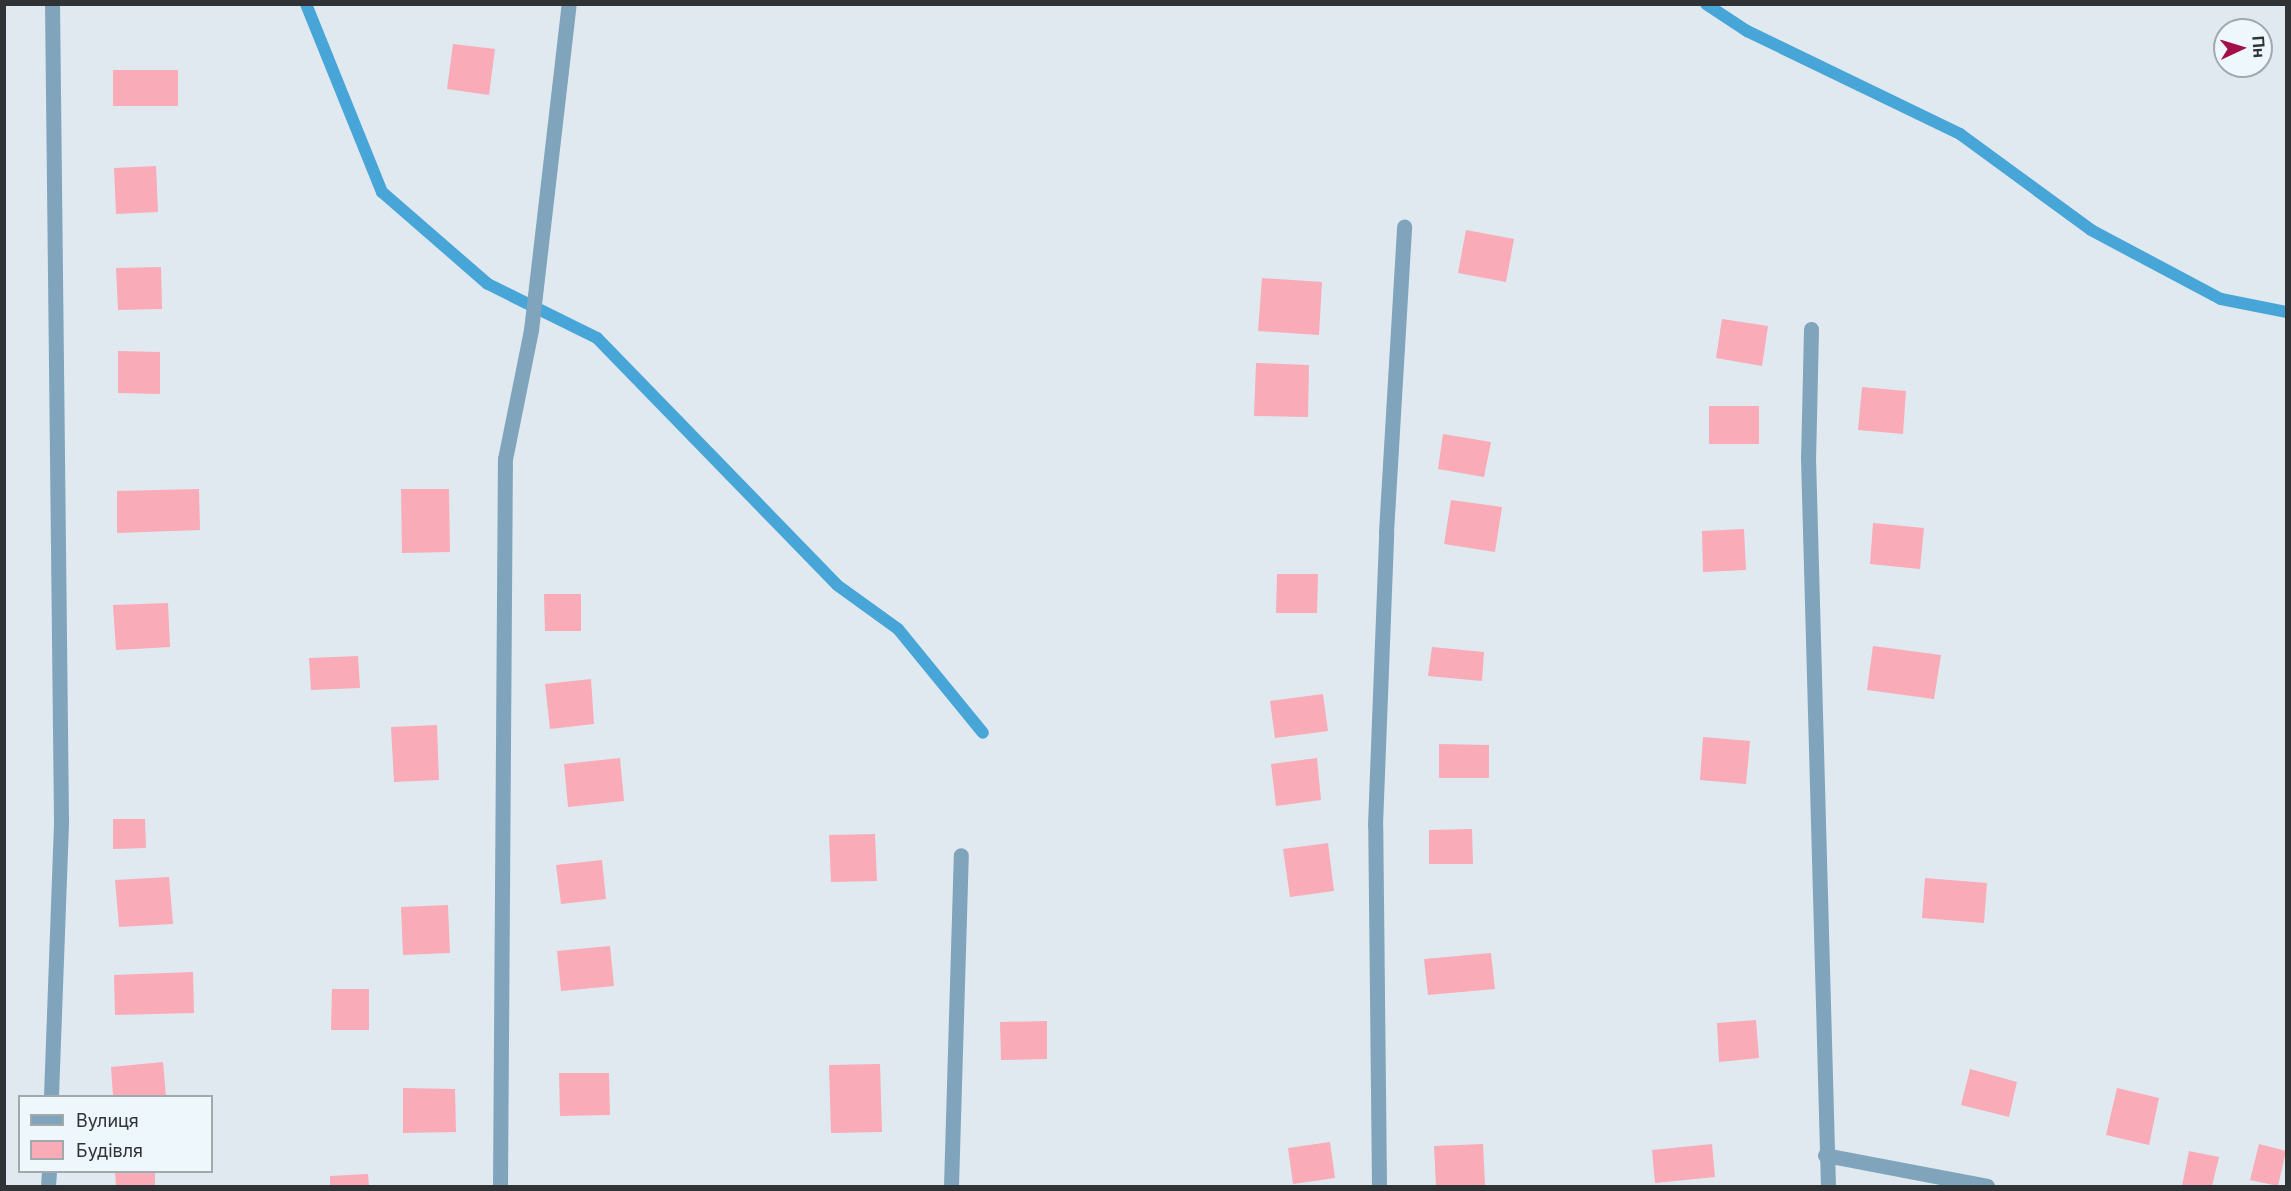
<!DOCTYPE html>
<meta charset="utf-8">
<style>
body{margin:0}
#map{position:relative;width:2291px;height:1191px;overflow:hidden;background:#e0e9ef;font-family:Inter,sans-serif}
div>[style]{position:absolute}
.stream>*{height:12px;margin:-6px;padding:0 6px;transform-origin:6px;border-radius:6px;background:#47a5d8}
.building>*{inset:0;background:#f9abb8}
.minor>*{height:15px;margin:-7.5px;padding:0 7.5px;transform-origin:7.5px;border-radius:7.5px;background:#7fa4bb}
span{translate:-50% -50%;white-space:nowrap;text-align:center;line-height:1.15;-webkit-text-stroke:4.5px #eef7fc;paint-order:stroke}
.frame{position:absolute;inset:0;border:6px solid #303335;pointer-events:none}
.legend{position:absolute;left:18px;top:1095px;width:195px;height:78px;box-sizing:border-box;background:#eef7fc;border:2px solid #a2a9ac;margin:0;padding:8px 10px;list-style:none;font-size:18px;color:#303335}
.legend li{display:flex;align-items:center;gap:12px;height:30px}
.legend b{width:30px;border:2px solid #a2a9ac}
.north{position:absolute;left:2213px;top:18px;width:60px;height:60px;box-sizing:border-box;background:#eef7fc;border:2px solid #a2a9ac;border-radius:50%;rotate:86deg;font-size:16px;font-weight:700;line-height:24px;text-align:center;color:#303335}
.north::after{content:'';display:block;margin:auto;width:21px;height:27px;background:#a50f47;clip-path:polygon(50% 0,100% 100%,50% 72%,0 100%)}
</style>
<div id="map">
<div class="stream">
<div style="left:306px;top:4px;width:203px;rotate:68deg"></div>
<div style="left:382px;top:192px;width:140px;rotate:41deg"></div>
<div style="left:488px;top:284px;width:122px;rotate:26.4deg"></div>
<div style="left:597px;top:338px;width:344px;rotate:45.8deg"></div>
<div style="left:837px;top:585px;width:75px;rotate:35.8deg"></div>
<div style="left:898px;top:629px;width:134px;rotate:50.7deg"></div>
<div style="left:1706px;top:4px;width:49px;rotate:33.4deg"></div>
<div style="left:1747px;top:31px;width:237px;rotate:25.8deg"></div>
<div style="left:1960px;top:134px;width:162px;rotate:36.2deg"></div>
<div style="left:2091px;top:230px;width:147px;rotate:28deg"></div>
<div style="left:2221px;top:299px;width:66px;rotate:11.3deg"></div>
</div>
<div class="building">
<div style="clip-path:polygon(453px 44px,495px 49px,489px 95px,447px 89px)"></div>
<div style="clip-path:polygon(113px 70px,178px 70px,178px 106px,113px 106px)"></div>
<div style="clip-path:polygon(156px 166px,158px 212px,116px 214px,114px 168px)"></div>
<div style="clip-path:polygon(1466px 230px,1514px 239px,1506px 282px,1458px 273px)"></div>
<div style="clip-path:polygon(161px 267px,162px 309px,118px 310px,116px 268px)"></div>
<div style="clip-path:polygon(1262px 278px,1322px 282px,1319px 335px,1258px 331px)"></div>
<div style="clip-path:polygon(1722px 319px,1768px 326px,1762px 366px,1716px 358px)"></div>
<div style="clip-path:polygon(118px 351px,160px 352px,160px 394px,118px 393px)"></div>
<div style="clip-path:polygon(1256px 363px,1309px 365px,1308px 417px,1254px 416px)"></div>
<div style="clip-path:polygon(1862px 387px,1906px 391px,1903px 434px,1858px 430px)"></div>
<div style="clip-path:polygon(1709px 406px,1759px 406px,1759px 444px,1709px 444px)"></div>
<div style="clip-path:polygon(1443px 434px,1491px 442px,1484px 477px,1438px 469px)"></div>
<div style="clip-path:polygon(199px 489px,200px 530px,117px 533px,117px 491px)"></div>
<div style="clip-path:polygon(401px 489px,449px 489px,450px 552px,402px 553px)"></div>
<div style="clip-path:polygon(1451px 500px,1502px 507px,1495px 552px,1444px 544px)"></div>
<div style="clip-path:polygon(1873px 523px,1924px 528px,1920px 569px,1870px 564px)"></div>
<div style="clip-path:polygon(1744px 529px,1746px 570px,1703px 572px,1702px 531px)"></div>
<div style="clip-path:polygon(1277px 574px,1318px 574px,1317px 613px,1276px 613px)"></div>
<div style="clip-path:polygon(544px 594px,581px 594px,581px 631px,545px 631px)"></div>
<div style="clip-path:polygon(168px 603px,170px 647px,116px 650px,113px 605px)"></div>
<div style="clip-path:polygon(1873px 646px,1941px 655px,1934px 699px,1867px 690px)"></div>
<div style="clip-path:polygon(1432px 647px,1484px 652px,1482px 681px,1428px 676px)"></div>
<div style="clip-path:polygon(358px 656px,360px 688px,311px 690px,309px 658px)"></div>
<div style="clip-path:polygon(591px 679px,594px 724px,550px 729px,545px 684px)"></div>
<div style="clip-path:polygon(1323px 694px,1328px 731px,1275px 738px,1270px 701px)"></div>
<div style="clip-path:polygon(437px 725px,439px 780px,394px 782px,391px 727px)"></div>
<div style="clip-path:polygon(1703px 737px,1750px 741px,1746px 784px,1700px 780px)"></div>
<div style="clip-path:polygon(1439px 744px,1489px 745px,1489px 778px,1439px 778px)"></div>
<div style="clip-path:polygon(620px 758px,624px 801px,568px 807px,564px 764px)"></div>
<div style="clip-path:polygon(1317px 758px,1321px 800px,1276px 806px,1271px 764px)"></div>
<div style="clip-path:polygon(113px 819px,145px 819px,146px 848px,113px 849px)"></div>
<div style="clip-path:polygon(1472px 829px,1473px 864px,1429px 864px,1429px 830px)"></div>
<div style="clip-path:polygon(875px 834px,877px 881px,831px 882px,829px 835px)"></div>
<div style="clip-path:polygon(1328px 843px,1334px 891px,1290px 897px,1283px 849px)"></div>
<div style="clip-path:polygon(602px 860px,606px 899px,561px 904px,556px 865px)"></div>
<div style="clip-path:polygon(169px 877px,173px 924px,119px 927px,115px 880px)"></div>
<div style="clip-path:polygon(1925px 878px,1987px 883px,1984px 923px,1922px 918px)"></div>
<div style="clip-path:polygon(448px 905px,450px 953px,403px 955px,401px 907px)"></div>
<div style="clip-path:polygon(610px 946px,614px 986px,561px 991px,557px 951px)"></div>
<div style="clip-path:polygon(1491px 953px,1495px 989px,1428px 995px,1424px 959px)"></div>
<div style="clip-path:polygon(193px 972px,194px 1013px,115px 1015px,114px 975px)"></div>
<div style="clip-path:polygon(332px 989px,369px 989px,369px 1030px,331px 1030px)"></div>
<div style="clip-path:polygon(1756px 1020px,1759px 1058px,1719px 1062px,1717px 1023px)"></div>
<div style="clip-path:polygon(1047px 1021px,1047px 1059px,1001px 1060px,1000px 1022px)"></div>
<div style="clip-path:polygon(163px 1062px,166px 1096px,113px 1096px,111px 1067px)"></div>
<div style="clip-path:polygon(880px 1064px,882px 1132px,831px 1133px,829px 1065px)"></div>
<div style="clip-path:polygon(1970px 1069px,2017px 1082px,2009px 1117px,1961px 1105px)"></div>
<div style="clip-path:polygon(559px 1073px,609px 1073px,610px 1115px,560px 1116px)"></div>
<div style="clip-path:polygon(403px 1088px,455px 1089px,456px 1132px,403px 1133px)"></div>
<div style="clip-path:polygon(2117px 1088px,2159px 1098px,2149px 1145px,2106px 1135px)"></div>
<div style="clip-path:polygon(1330px 1142px,1335px 1178px,1293px 1184px,1288px 1148px)"></div>
<div style="clip-path:polygon(1483px 1144px,1485px 1186px,1436px 1186px,1434px 1146px)"></div>
<div style="clip-path:polygon(1712px 1144px,1715px 1177px,1655px 1183px,1652px 1150px)"></div>
<div style="clip-path:polygon(2259px 1144px,2286px 1151px,2278px 1186px,2250px 1180px)"></div>
<div style="clip-path:polygon(2189px 1151px,2219px 1157px,2212px 1186px,2182px 1186px)"></div>
<div style="clip-path:polygon(115px 1172px,155px 1172px,155px 1186px,116px 1186px)"></div>
<div style="clip-path:polygon(368px 1174px,369px 1186px,330px 1186px,330px 1176px)"></div>
</div>
<div class="minor">
<div style="left:1811px;top:329px;width:128px;rotate:91.3deg"></div>
<div style="left:1808px;top:457px;width:729px;rotate:88.43deg"></div>
<div style="left:51px;top:1096px;width:276px;rotate:-87.9deg"></div>
<div style="left:61px;top:820px;width:816px;rotate:-90.63deg"></div>
<div style="left:1825px;top:1155px;width:165px;rotate:10.8deg"></div>
<div style="left:48px;top:1186px;width:14px;rotate:-86deg"></div>
<div style="left:500px;top:1186px;width:727px;rotate:-89.61deg"></div>
<div style="left:505px;top:459px;width:132px;rotate:-78.6deg"></div>
<div style="left:531px;top:330px;width:328px;rotate:-83.4deg"></div>
<div style="left:951px;top:1186px;width:331px;rotate:-88.3deg"></div>
<div style="left:1379px;top:1186px;width:361px;rotate:-90.6deg"></div>
<div style="left:1375px;top:825px;width:293px;rotate:-87.8deg"></div>
<div style="left:1386px;top:532px;width:306px;rotate:-86.6deg"></div>
</div>
<div class="frame"></div>
<ul class="legend">
<li><b style="height:8px;background:#7fa4bb"></b>Вулиця</li>
<li><b style="height:16px;background:#f9abb8"></b>Будівля</li>
</ul>
<div class="north">Пн</div>
</div>
